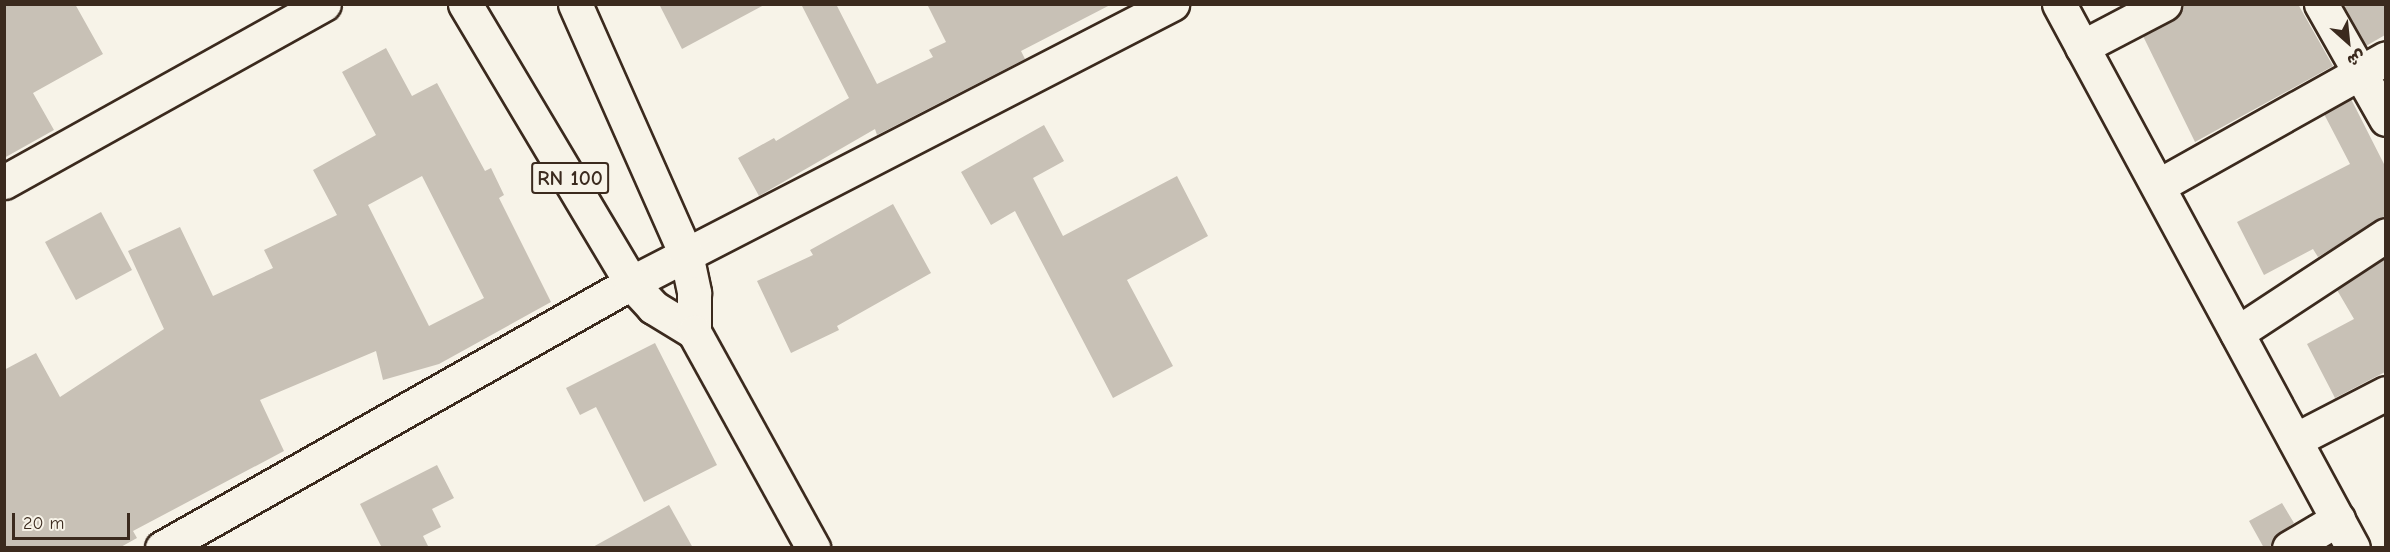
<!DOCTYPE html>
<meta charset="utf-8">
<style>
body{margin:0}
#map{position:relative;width:2390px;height:552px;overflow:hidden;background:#f7f3e8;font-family:"Comic Neue","Playpen Sans Arabic",sans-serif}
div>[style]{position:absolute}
.building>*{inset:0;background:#c8c1b6}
.roads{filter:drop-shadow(2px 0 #3b2a1e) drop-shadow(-2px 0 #3b2a1e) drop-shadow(0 2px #3b2a1e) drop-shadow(0 -2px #3b2a1e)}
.minor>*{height:33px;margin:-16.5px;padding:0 16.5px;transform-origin:16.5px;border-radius:16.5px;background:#f7f3e8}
.major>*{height:33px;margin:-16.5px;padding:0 16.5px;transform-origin:16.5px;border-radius:16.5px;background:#f7f3e8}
span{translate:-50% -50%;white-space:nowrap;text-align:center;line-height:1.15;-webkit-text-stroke:4.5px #f7f3e8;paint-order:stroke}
.shield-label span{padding:2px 4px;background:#f7f3e8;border:2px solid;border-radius:4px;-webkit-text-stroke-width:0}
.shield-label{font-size:21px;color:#3b2a1e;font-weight:700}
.frame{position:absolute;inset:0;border:6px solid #3b2a1e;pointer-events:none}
.north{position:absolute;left:2318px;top:12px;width:60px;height:60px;-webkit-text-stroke:4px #f7f3e8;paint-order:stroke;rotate:153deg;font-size:16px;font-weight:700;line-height:24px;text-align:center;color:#3b2a1e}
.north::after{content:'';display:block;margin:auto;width:21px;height:27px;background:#3b2a1e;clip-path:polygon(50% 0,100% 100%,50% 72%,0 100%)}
.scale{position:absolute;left:12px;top:513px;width:118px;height:27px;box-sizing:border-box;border:3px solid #3b2a1e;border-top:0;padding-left:8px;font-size:18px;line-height:21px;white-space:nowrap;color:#3b2a1e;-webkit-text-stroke:4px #f7f3e8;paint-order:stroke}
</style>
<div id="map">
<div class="building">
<div style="clip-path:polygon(4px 4px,75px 4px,103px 54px,33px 93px,54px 130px,4px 158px)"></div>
<div style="clip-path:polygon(659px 4px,766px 4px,682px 49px)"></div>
<div style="clip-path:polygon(801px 4px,836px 4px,877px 84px,933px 57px,929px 50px,946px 42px,927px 4px,1112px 4px,1021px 51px,1025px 59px,877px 135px,875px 129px,759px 196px,738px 158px,774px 138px,776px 141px,849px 98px)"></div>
<div style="clip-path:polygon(2183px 4px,2298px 4px,2333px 66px,2195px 142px,2143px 36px,2173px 20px)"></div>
<div style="clip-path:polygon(2350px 4px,2385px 4px,2385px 35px,2366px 46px,2344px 7px)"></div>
<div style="clip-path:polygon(evenodd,386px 48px,412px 96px,437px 83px,485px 171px,491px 168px,504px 195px,499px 198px,551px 302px,439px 364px,383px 380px,376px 351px,260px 400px,284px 451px,133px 531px,137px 538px,119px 548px,4px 548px,4px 370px,36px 353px,60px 397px,164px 329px,128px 251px,180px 227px,213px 296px,273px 268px,264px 250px,337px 215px,313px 170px,376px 135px,342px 72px,386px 48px,422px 176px,484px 298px,429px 326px,368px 205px,422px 176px)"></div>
<div style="clip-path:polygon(2351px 99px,2385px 166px,2385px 216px,2318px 257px,2313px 249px,2264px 275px,2237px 222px,2350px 164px,2324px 114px)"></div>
<div style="clip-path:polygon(1044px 125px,1064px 161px,1033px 178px,1063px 236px,1177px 176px,1208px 236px,1127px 280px,1173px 366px,1113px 398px,1015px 211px,991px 225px,961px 172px)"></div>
<div style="clip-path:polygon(893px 204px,931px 273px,837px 326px,839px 330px,791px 353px,757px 281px,813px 255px,810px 250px)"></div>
<div style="clip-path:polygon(101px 212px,132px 270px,76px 300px,45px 242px)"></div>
<div style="clip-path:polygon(2385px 258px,2385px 372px,2335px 398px,2307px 344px,2354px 319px,2337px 290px)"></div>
<div style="clip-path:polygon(655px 343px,717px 465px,644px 502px,596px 407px,580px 415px,566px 388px)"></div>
<div style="clip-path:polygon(437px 465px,454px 498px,432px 509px,441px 527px,423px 536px,429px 548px,382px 548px,360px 504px)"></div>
<div style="clip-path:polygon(2282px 503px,2294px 523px,2273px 538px,2270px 548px,2264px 548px,2249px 521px)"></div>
<div style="clip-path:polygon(669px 505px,693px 548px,591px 548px)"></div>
</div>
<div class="roads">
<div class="minor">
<div style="left:2059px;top:4px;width:618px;rotate:61.61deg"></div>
<div style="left:2321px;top:4px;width:132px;rotate:60.5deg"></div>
<div style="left:2082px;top:47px;width:93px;rotate:-27.7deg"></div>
<div style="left:2158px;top:186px;width:261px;rotate:-29.3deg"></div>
<div style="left:2237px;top:333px;width:178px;rotate:-33.3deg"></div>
<div style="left:2295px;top:440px;width:102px;rotate:-27.3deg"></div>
<div style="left:162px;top:548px;width:539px;rotate:-29.47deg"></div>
<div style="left:631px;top:283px;width:609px;rotate:-27.28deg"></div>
<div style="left:2289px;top:548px;width:57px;rotate:-30.6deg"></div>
</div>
<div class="major">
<div style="left:465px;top:4px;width:325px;rotate:59.2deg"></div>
<div style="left:631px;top:283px;width:33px;rotate:47deg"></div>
<div style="left:653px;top:307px;width:48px;rotate:31.4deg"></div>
<div style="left:575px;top:4px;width:274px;rotate:66.1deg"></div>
<div style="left:686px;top:254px;width:40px;rotate:78deg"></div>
<div style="left:694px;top:293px;width:39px;rotate:90deg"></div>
<div style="left:694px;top:332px;width:247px;rotate:61.1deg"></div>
<div style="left:4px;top:182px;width:366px;rotate:-29.1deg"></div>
</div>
</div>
<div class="shield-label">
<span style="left:570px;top:178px">RN 100</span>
</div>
<div class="frame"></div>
<div class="north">ش</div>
<div class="scale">20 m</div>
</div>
